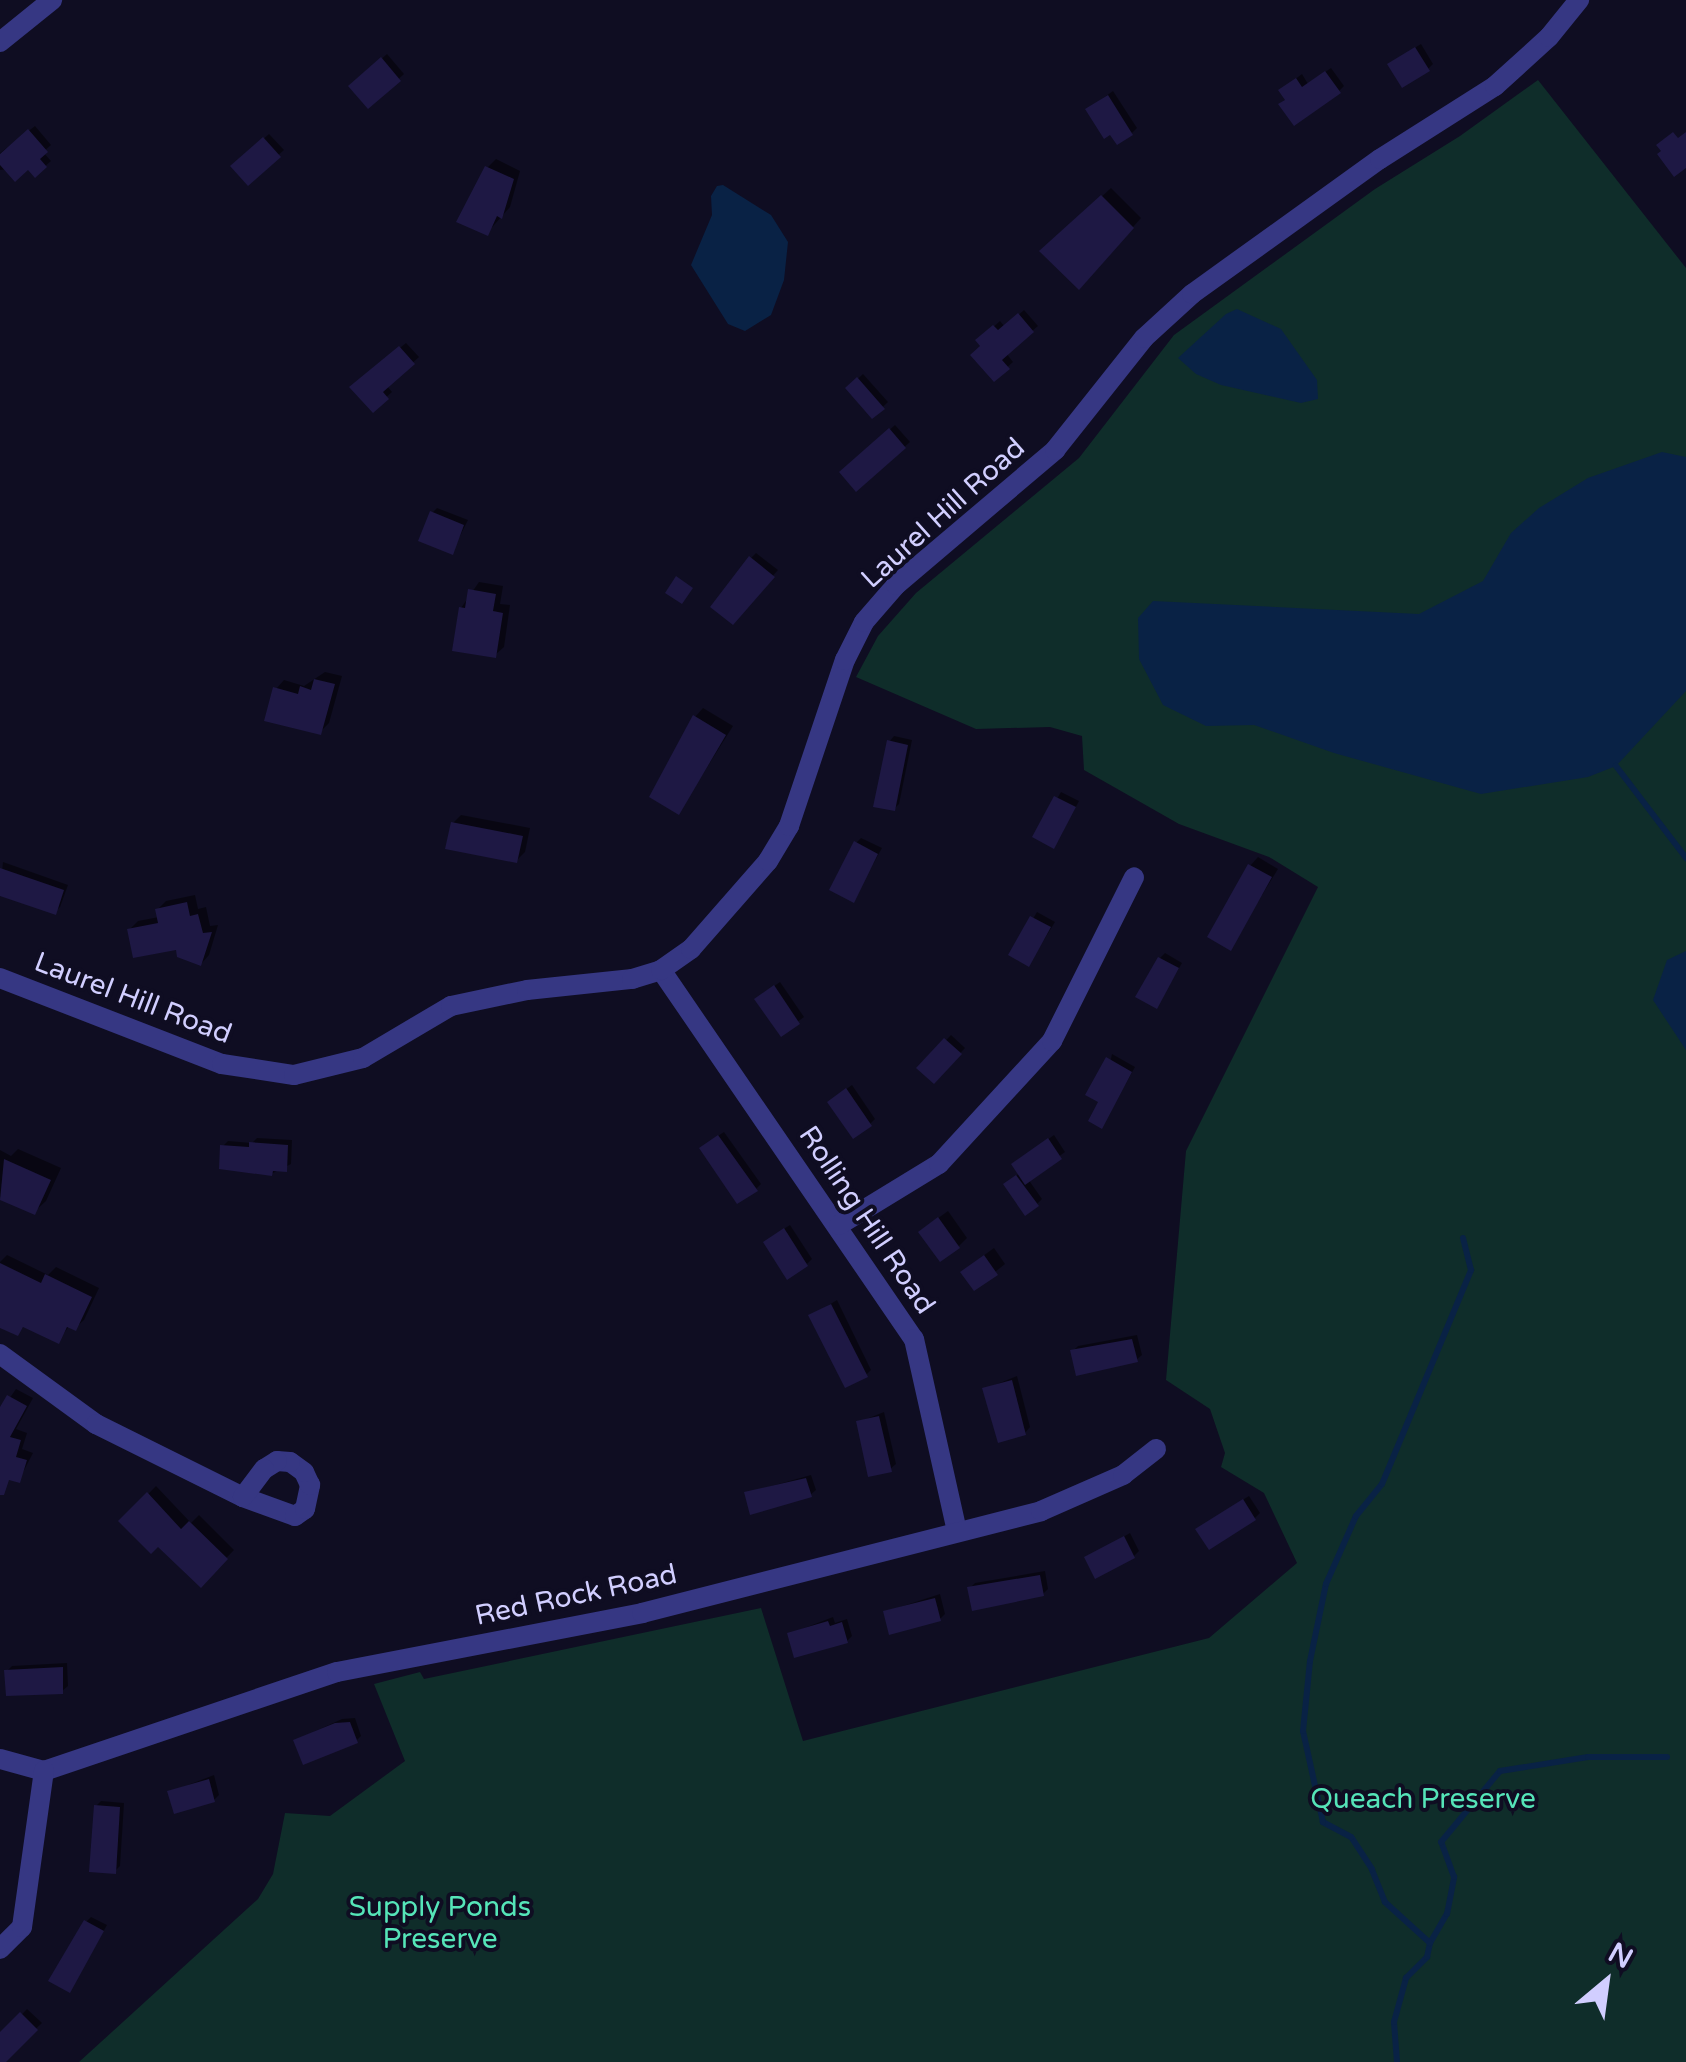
<!DOCTYPE html>
<style>
body{margin:0}
#map{position:relative;width:1686px;height:2062px;overflow:hidden;background:#0f0d22;font-family:"Varela Round",sans-serif}
div>[style]{position:absolute}
.green>*{inset:0;background:#0f2d2a}
.water>*{inset:0;background:#092245}
.shadow>*{inset:0;background:#0007}
.stream>*{height:6px;margin:-3px;padding:0 3px;transform-origin:3px;border-radius:3px;background:#092245}
.building>*{inset:0;background:#1e1844}
.minor>*{height:20px;margin:-10px;padding:0 10px;transform-origin:10px;border-radius:10px;background:#363783}
span{translate:-50% -50%;white-space:nowrap;text-align:center;line-height:1.15;-webkit-text-stroke:8px #0f0d22;paint-order:stroke}
.street-label{font-size:28px;color:#d1ceff}
.park-label{font-size:28px;color:#55e4b8}
.north{position:absolute;left:1556px;top:1932px;width:100px;height:100px;-webkit-text-stroke:8px #0f0d22;paint-order:stroke;rotate:29deg;font-size:28px;font-weight:700;line-height:40px;text-align:center;color:#d1ceff}
.north::after{content:'';display:block;margin:auto;width:35px;height:45px;background:#d1ceff;clip-path:polygon(50% 0,100% 100%,50% 72%,0 100%)}
</style>
<div id="map">
<div class="green">
<div style="clip-path:polygon(1538px 80px,1686px 268px,1686px 2062px,79px 2062px,258px 1899px,273px 1874px,285px 1813px,330px 1816px,405px 1761px,374px 1684px,420px 1672px,424px 1679px,761px 1608px,803px 1741px,1209px 1638px,1297px 1563px,1264px 1493px,1221px 1467px,1225px 1453px,1210px 1409px,1166px 1380px,1186px 1151px,1318px 887px,1269px 857px,1179px 824px,1084px 770px,1082px 736px,1050px 727px,976px 729px,856px 677px,878px 636px,916px 593px,1079px 458px,1174px 335px,1375px 189px,1460px 136px)"></div>
</div>
<div class="water">
<div style="clip-path:polygon(723px 185px,771px 215px,788px 242px,784px 280px,771px 315px,745px 331px,728px 324px,691px 265px,712px 215px,711px 196px,717px 186px)"></div>
<div style="clip-path:polygon(1237px 309px,1281px 329px,1317px 380px,1318px 399px,1301px 403px,1221px 385px,1196px 374px,1178px 358px,1226px 314px)"></div>
<div style="clip-path:polygon(1662px 452px,1686px 457px,1686px 691px,1616px 766px,1588px 777px,1481px 794px,1334px 753px,1254px 725px,1206px 726px,1163px 705px,1139px 659px,1138px 618px,1153px 601px,1419px 614px,1483px 581px,1511px 533px,1539px 508px,1588px 478px)"></div>
<div style="clip-path:polygon(1686px 951px,1686px 1050px,1653px 1000px,1667px 960px)"></div>
</div>
<div class="shadow">
<div style="clip-path:polygon(1421px 44px,1433px 64px,1428px 69px,1395px 60px)"></div>
<div style="clip-path:polygon(387px 54px,404px 74px,369px 106px,351px 86px)"></div>
<div style="clip-path:polygon(1331px 68px,1344px 86px,1339px 91px,1287px 99px,1286px 86px,1302px 74px,1308px 84px)"></div>
<div style="clip-path:polygon(1113px 91px,1137px 128px,1132px 133px,1088px 109px)"></div>
<div style="clip-path:polygon(35px 126px,51px 145px,43px 152px,51px 161px,35px 175px,28px 167px,0 170px,0 153px)"></div>
<div style="clip-path:polygon(269px 134px,284px 150px,248px 182px,233px 166px)"></div>
<div style="clip-path:polygon(496px 159px,520px 171px,510px 207px,487px 233px,487px 168px)"></div>
<div style="clip-path:polygon(1111px 188px,1141px 218px,1087px 279px,1043px 251px)"></div>
<div style="clip-path:polygon(1024px 310px,1038px 326px,1006px 353px,1013px 362px,994px 379px,979px 340px,1000px 321px,1005px 327px)"></div>
<div style="clip-path:polygon(406px 343px,419px 357px,387px 386px,392px 392px,373px 409px,358px 382px)"></div>
<div style="clip-path:polygon(863px 374px,888px 402px,873px 416px,848px 388px)"></div>
<div style="clip-path:polygon(895px 425px,910px 442px,856px 489px,842px 472px)"></div>
<div style="clip-path:polygon(437px 508px,468px 520px,452px 552px,432px 513px)"></div>
<div style="clip-path:polygon(756px 553px,778px 570px,732px 622px,751px 558px)"></div>
<div style="clip-path:polygon(479px 582px,503px 586px,500px 604px,510px 605px,504px 647px,495px 655px,461px 608px)"></div>
<div style="clip-path:polygon(325px 672px,342px 676px,329px 723px,320px 732px,276px 689px,284px 680px,304px 686px)"></div>
<div style="clip-path:polygon(703px 708px,733px 726px,679px 812px,695px 717px)"></div>
<div style="clip-path:polygon(894px 736px,912px 740px,899px 804px,894px 809px,889px 742px)"></div>
<div style="clip-path:polygon(1061px 792px,1079px 801px,1058px 841px,1035px 836px)"></div>
<div style="clip-path:polygon(461px 815px,530px 828px,525px 852px,516px 861px,453px 823px)"></div>
<div style="clip-path:polygon(861px 838px,882px 848px,853px 900px,856px 843px)"></div>
<div style="clip-path:polygon(1258px 857px,1278px 869px,1230px 947px,1250px 866px)"></div>
<div style="clip-path:polygon(3px 862px,68px 885px,60px 907px,55px 912px,0 893px)"></div>
<div style="clip-path:polygon(195px 895px,198px 909px,206px 907px,210px 926px,218px 925px,209px 955px,201px 964px,178px 947px,130px 929px,138px 921px,159px 917px,158px 909px,166px 901px)"></div>
<div style="clip-path:polygon(1037px 912px,1055px 922px,1029px 964px,1012px 954px)"></div>
<div style="clip-path:polygon(1165px 953px,1182px 963px,1157px 1006px,1160px 958px)"></div>
<div style="clip-path:polygon(780px 982px,804px 1017px,781px 1034px,763px 994px)"></div>
<div style="clip-path:polygon(951px 1035px,965px 1048px,934px 1081px,920px 1068px)"></div>
<div style="clip-path:polygon(1112px 1054px,1135px 1067px,1105px 1121px,1101px 1101px)"></div>
<div style="clip-path:polygon(852px 1085px,875px 1119px,870px 1124px,835px 1097px)"></div>
<div style="clip-path:polygon(724px 1132px,761px 1184px,756px 1189px,707px 1143px)"></div>
<div style="clip-path:polygon(1054px 1135px,1065px 1152px,1028px 1179px,1042px 1199px,1037px 1204px,1011px 1180px,1020px 1173px,1019px 1160px)"></div>
<div style="clip-path:polygon(257px 1138px,292px 1140px,291px 1164px,271px 1174px,223px 1146px,228px 1141px,252px 1143px)"></div>
<div style="clip-path:polygon(18px 1149px,61px 1168px,46px 1201px,34px 1212px,0 1197px,0 1150px,11px 1156px)"></div>
<div style="clip-path:polygon(948px 1211px,967px 1238px,959px 1246px,930px 1224px)"></div>
<div style="clip-path:polygon(790px 1225px,812px 1259px,807px 1264px,771px 1237px)"></div>
<div style="clip-path:polygon(994px 1248px,1005px 1264px,975px 1288px,972px 1264px)"></div>
<div style="clip-path:polygon(7px 1255px,48px 1275px,56px 1267px,99px 1288px,84px 1320px,75px 1328px,70px 1325px,58px 1341px,25px 1325px,18px 1333px,0 1325px,0 1262px)"></div>
<div style="clip-path:polygon(837px 1300px,871px 1370px,866px 1375px,811px 1316px)"></div>
<div style="clip-path:polygon(1137px 1335px,1142px 1355px,1136px 1360px,1073px 1351px,1078px 1346px)"></div>
<div style="clip-path:polygon(1017px 1376px,1030px 1427px,1025px 1433px,985px 1389px)"></div>
<div style="clip-path:polygon(16px 1389px,33px 1398px,16px 1429px,27px 1433px,22px 1449px,33px 1453px,19px 1480px,0 1474px,0 1412px)"></div>
<div style="clip-path:polygon(884px 1412px,896px 1464px,890px 1469px,859px 1422px)"></div>
<div style="clip-path:polygon(811px 1475px,816px 1490px,810px 1495px,747px 1493px)"></div>
<div style="clip-path:polygon(156px 1486px,191px 1523px,199px 1515px,234px 1550px,201px 1584px,158px 1543px,122px 1521px)"></div>
<div style="clip-path:polygon(1249px 1496px,1260px 1513px,1255px 1518px,1204px 1524px)"></div>
<div style="clip-path:polygon(1130px 1533px,1139px 1551px,1134px 1556px,1087px 1558px)"></div>
<div style="clip-path:polygon(1045px 1571px,1048px 1589px,1043px 1594px,970px 1588px,975px 1583px)"></div>
<div style="clip-path:polygon(940px 1594px,945px 1614px,940px 1619px,885px 1612px)"></div>
<div style="clip-path:polygon(833px 1617px,835px 1623px,847px 1619px,852px 1636px,847px 1641px,789px 1634px)"></div>
<div style="clip-path:polygon(67px 1663px,68px 1686px,62px 1691px,7px 1671px,12px 1666px)"></div>
<div style="clip-path:polygon(355px 1718px,361px 1736px,356px 1741px,296px 1740px,342px 1719px)"></div>
<div style="clip-path:polygon(214px 1775px,219px 1795px,214px 1800px,170px 1792px)"></div>
<div style="clip-path:polygon(101px 1801px,124px 1803px,120px 1866px,115px 1871px,96px 1806px)"></div>
<div style="clip-path:polygon(91px 1917px,107px 1925px,70px 1990px,86px 1922px)"></div>
<div style="clip-path:polygon(27px 2009px,42px 2023px,0 2062px,0 2038px)"></div>
</div>
<div class="stream">
<div style="left:1616px;top:766px;width:116px;rotate:52.7deg"></div>
<div style="left:1430px;top:1943px;width:34px;rotate:-60deg"></div>
<div style="left:1447px;top:1914px;width:38px;rotate:-79deg"></div>
<div style="left:1454px;top:1877px;width:37px;rotate:-110deg"></div>
<div style="left:1441px;top:1842px;width:92px;rotate:-50.3deg"></div>
<div style="left:1500px;top:1771px;width:89px;rotate:-9deg"></div>
<div style="left:1588px;top:1757px;width:79px"></div>
<div style="left:1397px;top:2062px;width:40px;rotate:-94.3deg"></div>
<div style="left:1394px;top:2022px;width:46px;rotate:-74.7deg"></div>
<div style="left:1406px;top:1978px;width:30px;rotate:-45deg"></div>
<div style="left:1427px;top:1957px;width:14px;rotate:-78deg"></div>
<div style="left:1430px;top:1943px;width:61px;rotate:-137.7deg"></div>
<div style="left:1385px;top:1902px;width:35px;rotate:-112deg"></div>
<div style="left:1372px;top:1869px;width:38px;rotate:-123deg"></div>
<div style="left:1351px;top:1837px;width:32px;rotate:-152deg"></div>
<div style="left:1323px;top:1822px;width:93px;rotate:-102.4deg"></div>
<div style="left:1303px;top:1731px;width:70px;rotate:-84.3deg"></div>
<div style="left:1310px;top:1661px;width:79px;rotate:-78.3deg"></div>
<div style="left:1326px;top:1584px;width:74px;rotate:-66.2deg"></div>
<div style="left:1356px;top:1516px;width:41px;rotate:-50.9deg"></div>
<div style="left:1382px;top:1484px;width:232px;rotate:-67.4deg"></div>
<div style="left:1471px;top:1270px;width:33px;rotate:-104deg"></div>
</div>
<div class="building">
<div style="clip-path:polygon(1415px 47px,1430px 71px,1402px 88px,1387px 64px)"></div>
<div style="clip-path:polygon(381px 57px,401px 81px,368px 109px,348px 86px)"></div>
<div style="clip-path:polygon(1325px 71px,1341px 93px,1294px 126px,1278px 104px,1285px 100px,1278px 90px,1296px 78px,1302px 87px)"></div>
<div style="clip-path:polygon(1108px 95px,1133px 135px,1117px 145px,1110px 135px,1104px 139px,1085px 109px)"></div>
<div style="clip-path:polygon(28px 129px,48px 152px,40px 159px,47px 167px,35px 178px,28px 170px,15px 182px,0 165px,0 154px)"></div>
<div style="clip-path:polygon(1673px 132px,1678px 138px,1686px 132px,1686px 168px,1674px 177px,1657px 154px,1661px 151px,1656px 145px)"></div>
<div style="clip-path:polygon(263px 137px,281px 157px,248px 186px,230px 166px)"></div>
<div style="clip-path:polygon(485px 166px,514px 179px,502px 219px,497px 216px,488px 236px,456px 222px)"></div>
<div style="clip-path:polygon(1101px 195px,1134px 228px,1079px 290px,1039px 251px)"></div>
<div style="clip-path:polygon(1018px 313px,1034px 332px,1002px 360px,1010px 369px,994px 382px,970px 355px,980px 346px,975px 340px,993px 325px,998px 330px)"></div>
<div style="clip-path:polygon(399px 346px,415px 364px,383px 392px,389px 399px,373px 413px,349px 387px)"></div>
<div style="clip-path:polygon(857px 377px,885px 409px,872px 419px,845px 388px)"></div>
<div style="clip-path:polygon(889px 428px,906px 448px,856px 492px,839px 472px)"></div>
<div style="clip-path:polygon(430px 511px,464px 525px,453px 555px,418px 541px)"></div>
<div style="clip-path:polygon(749px 556px,775px 577px,733px 625px,710px 607px)"></div>
<div style="clip-path:polygon(676px 576px,693px 588px,682px 604px,665px 593px)"></div>
<div style="clip-path:polygon(468px 589px,496px 594px,493px 611px,503px 613px,496px 658px,452px 651px,459px 607px,465px 608px)"></div>
<div style="clip-path:polygon(314px 679px,335px 684px,321px 735px,264px 721px,273px 687px,298px 694px,300px 686px,311px 690px)"></div>
<div style="clip-path:polygon(693px 715px,726px 735px,679px 815px,649px 797px)"></div>
<div style="clip-path:polygon(887px 740px,908px 745px,895px 811px,873px 807px)"></div>
<div style="clip-path:polygon(1054px 796px,1076px 807px,1054px 849px,1032px 837px)"></div>
<div style="clip-path:polygon(451px 822px,523px 836px,517px 863px,445px 849px)"></div>
<div style="clip-path:polygon(854px 841px,878px 854px,854px 903px,829px 890px)"></div>
<div style="clip-path:polygon(1248px 864px,1272px 877px,1231px 951px,1207px 937px)"></div>
<div style="clip-path:polygon(0 868px,64px 890px,56px 915px,0 896px)"></div>
<div style="clip-path:polygon(187px 902px,190px 916px,198px 914px,203px 933px,212px 932px,201px 966px,177px 957px,176px 950px,133px 958px,127px 929px,158px 923px,155px 909px)"></div>
<div style="clip-path:polygon(1030px 916px,1051px 927px,1029px 967px,1008px 955px)"></div>
<div style="clip-path:polygon(1158px 957px,1179px 968px,1157px 1009px,1135px 997px)"></div>
<div style="clip-path:polygon(774px 985px,800px 1024px,781px 1037px,754px 999px)"></div>
<div style="clip-path:polygon(944px 1038px,962px 1054px,934px 1084px,916px 1068px)"></div>
<div style="clip-path:polygon(1106px 1057px,1132px 1072px,1102px 1129px,1088px 1121px,1098px 1102px,1085px 1095px)"></div>
<div style="clip-path:polygon(846px 1088px,872px 1126px,853px 1139px,827px 1102px)"></div>
<div style="clip-path:polygon(718px 1135px,758px 1191px,737px 1204px,699px 1148px)"></div>
<div style="clip-path:polygon(1048px 1138px,1062px 1159px,1025px 1185px,1011px 1164px)"></div>
<div style="clip-path:polygon(249px 1142px,288px 1145px,287px 1172px,273px 1171px,272px 1176px,219px 1169px,220px 1145px,249px 1147px)"></div>
<div style="clip-path:polygon(4px 1159px,51px 1180px,35px 1215px,0 1200px)"></div>
<div style="clip-path:polygon(1016px 1175px,1039px 1206px,1025px 1216px,1003px 1184px)"></div>
<div style="clip-path:polygon(938px 1217px,960px 1248px,940px 1262px,918px 1232px)"></div>
<div style="clip-path:polygon(784px 1228px,808px 1266px,787px 1280px,763px 1242px)"></div>
<div style="clip-path:polygon(984px 1255px,998px 1275px,974px 1291px,960px 1272px)"></div>
<div style="clip-path:polygon(0 1263px,41px 1283px,45px 1274px,92px 1297px,76px 1331px,67px 1327px,59px 1344px,23px 1327px,18px 1336px,0 1328px)"></div>
<div style="clip-path:polygon(831px 1304px,868px 1377px,845px 1388px,808px 1315px)"></div>
<div style="clip-path:polygon(1132px 1339px,1138px 1362px,1076px 1376px,1070px 1350px)"></div>
<div style="clip-path:polygon(1012px 1380px,1026px 1435px,998px 1443px,982px 1388px)"></div>
<div style="clip-path:polygon(7px 1395px,27px 1406px,10px 1437px,21px 1440px,16px 1457px,27px 1460px,20px 1483px,9px 1480px,4px 1495px,0 1495px,0 1407px)"></div>
<div style="clip-path:polygon(879px 1416px,892px 1472px,868px 1477px,856px 1421px)"></div>
<div style="clip-path:polygon(806px 1478px,812px 1497px,750px 1515px,744px 1492px)"></div>
<div style="clip-path:polygon(147px 1492px,181px 1529px,189px 1521px,228px 1559px,201px 1588px,158px 1547px,151px 1554px,118px 1521px)"></div>
<div style="clip-path:polygon(1243px 1499px,1256px 1520px,1209px 1550px,1195px 1529px)"></div>
<div style="clip-path:polygon(1124px 1536px,1135px 1558px,1095px 1579px,1084px 1557px)"></div>
<div style="clip-path:polygon(1040px 1575px,1044px 1596px,972px 1611px,967px 1587px)"></div>
<div style="clip-path:polygon(935px 1598px,941px 1621px,889px 1635px,883px 1611px)"></div>
<div style="clip-path:polygon(828px 1621px,830px 1626px,842px 1622px,848px 1643px,794px 1658px,787px 1633px)"></div>
<div style="clip-path:polygon(63px 1667px,63px 1694px,6px 1696px,4px 1670px)"></div>
<div style="clip-path:polygon(350px 1722px,358px 1743px,303px 1765px,293px 1740px,335px 1723px)"></div>
<div style="clip-path:polygon(209px 1779px,215px 1802px,174px 1814px,167px 1791px)"></div>
<div style="clip-path:polygon(94px 1805px,120px 1807px,116px 1874px,89px 1872px)"></div>
<div style="clip-path:polygon(84px 1920px,104px 1931px,70px 1993px,48px 1981px)"></div>
<div style="clip-path:polygon(20px 2012px,38px 2030px,6px 2062px,0 2062px,0 2032px)"></div>
</div>
<div class="minor">
<div style="left:0;top:42px;width:67px;rotate:-38.9deg"></div>
<div style="left:661px;top:970px;width:447px;rotate:55.6deg"></div>
<div style="left:914px;top:1339px;width:197px;rotate:77.4deg"></div>
<div style="left:0;top:978px;width:238px;rotate:21.2deg"></div>
<div style="left:222px;top:1064px;width:73px;rotate:8.7deg"></div>
<div style="left:294px;top:1075px;width:71px;rotate:-13.8deg"></div>
<div style="left:363px;top:1058px;width:102px;rotate:-30.6deg"></div>
<div style="left:451px;top:1006px;width:78px;rotate:-11.9deg"></div>
<div style="left:527px;top:990px;width:106px;rotate:-6deg"></div>
<div style="left:632px;top:979px;width:30px;rotate:-17deg"></div>
<div style="left:661px;top:970px;width:37px;rotate:-35deg"></div>
<div style="left:691px;top:949px;width:117px;rotate:-48.8deg"></div>
<div style="left:768px;top:861px;width:41px;rotate:-59deg"></div>
<div style="left:789px;top:826px;width:175px;rotate:-71.4deg"></div>
<div style="left:845px;top:660px;width:42px;rotate:-63.4deg"></div>
<div style="left:864px;top:622px;width:49px;rotate:-49.1deg"></div>
<div style="left:896px;top:585px;width:209px;rotate:-40.3deg"></div>
<div style="left:1055px;top:450px;width:143px;rotate:-51.5deg"></div>
<div style="left:1144px;top:338px;width:65px;rotate:-42.5deg"></div>
<div style="left:1192px;top:294px;width:231px;rotate:-35.7deg"></div>
<div style="left:1380px;top:159px;width:136px;rotate:-32.4deg"></div>
<div style="left:1495px;top:86px;width:73px;rotate:-42.2deg"></div>
<div style="left:1549px;top:37px;width:48px;rotate:-51deg"></div>
<div style="left:839px;top:1225px;width:117px;rotate:-31.4deg"></div>
<div style="left:939px;top:1164px;width:167px;rotate:-47.4deg"></div>
<div style="left:1052px;top:1041px;width:183px;rotate:-63.4deg"></div>
<div style="left:0;top:1354px;width:119px;rotate:36.1deg"></div>
<div style="left:96px;top:1424px;width:164px;rotate:26.4deg"></div>
<div style="left:243px;top:1497px;width:55px;rotate:20.1deg"></div>
<div style="left:295px;top:1516px;width:12px;rotate:-35deg"></div>
<div style="left:305px;top:1509px;width:25px;rotate:-78deg"></div>
<div style="left:310px;top:1485px;width:14px;rotate:-115deg"></div>
<div style="left:304px;top:1472px;width:17px;rotate:-144deg"></div>
<div style="left:290px;top:1462px;width:13px;rotate:-176deg"></div>
<div style="left:277px;top:1461px;width:15px;rotate:148deg"></div>
<div style="left:264px;top:1469px;width:35px;rotate:127deg"></div>
<div style="left:0;top:1759px;width:46px;rotate:15.3deg"></div>
<div style="left:44px;top:1771px;width:309px;rotate:-18.7deg"></div>
<div style="left:337px;top:1672px;width:311px;rotate:-10.9deg"></div>
<div style="left:642px;top:1613px;width:412px;rotate:-14.3deg"></div>
<div style="left:1041px;top:1511px;width:90px;rotate:-23.7deg"></div>
<div style="left:1123px;top:1475px;width:42px;rotate:-38.2deg"></div>
<div style="left:0;top:1949px;width:31px;rotate:-45deg"></div>
<div style="left:22px;top:1927px;width:158px;rotate:-82deg"></div>
</div>
<div class="street-label">
<span style="left:943px;top:513px;rotate:-42deg">Laurel Hill Road</span>
<span style="left:133px;top:998px;rotate:21deg">Laurel Hill Road</span>
<span style="left:867px;top:1220px;rotate:56deg">Rolling Hill Road</span>
<span style="left:576px;top:1595px;rotate:-12deg">Red Rock Road</span>
</div>
<div class="park-label">
<span style="left:1423px;top:1799px">Queach Preserve</span>
<span style="left:440px;top:1923px">Supply Ponds<br>Preserve</span>
</div>
<div class="north">N</div>
</div>
